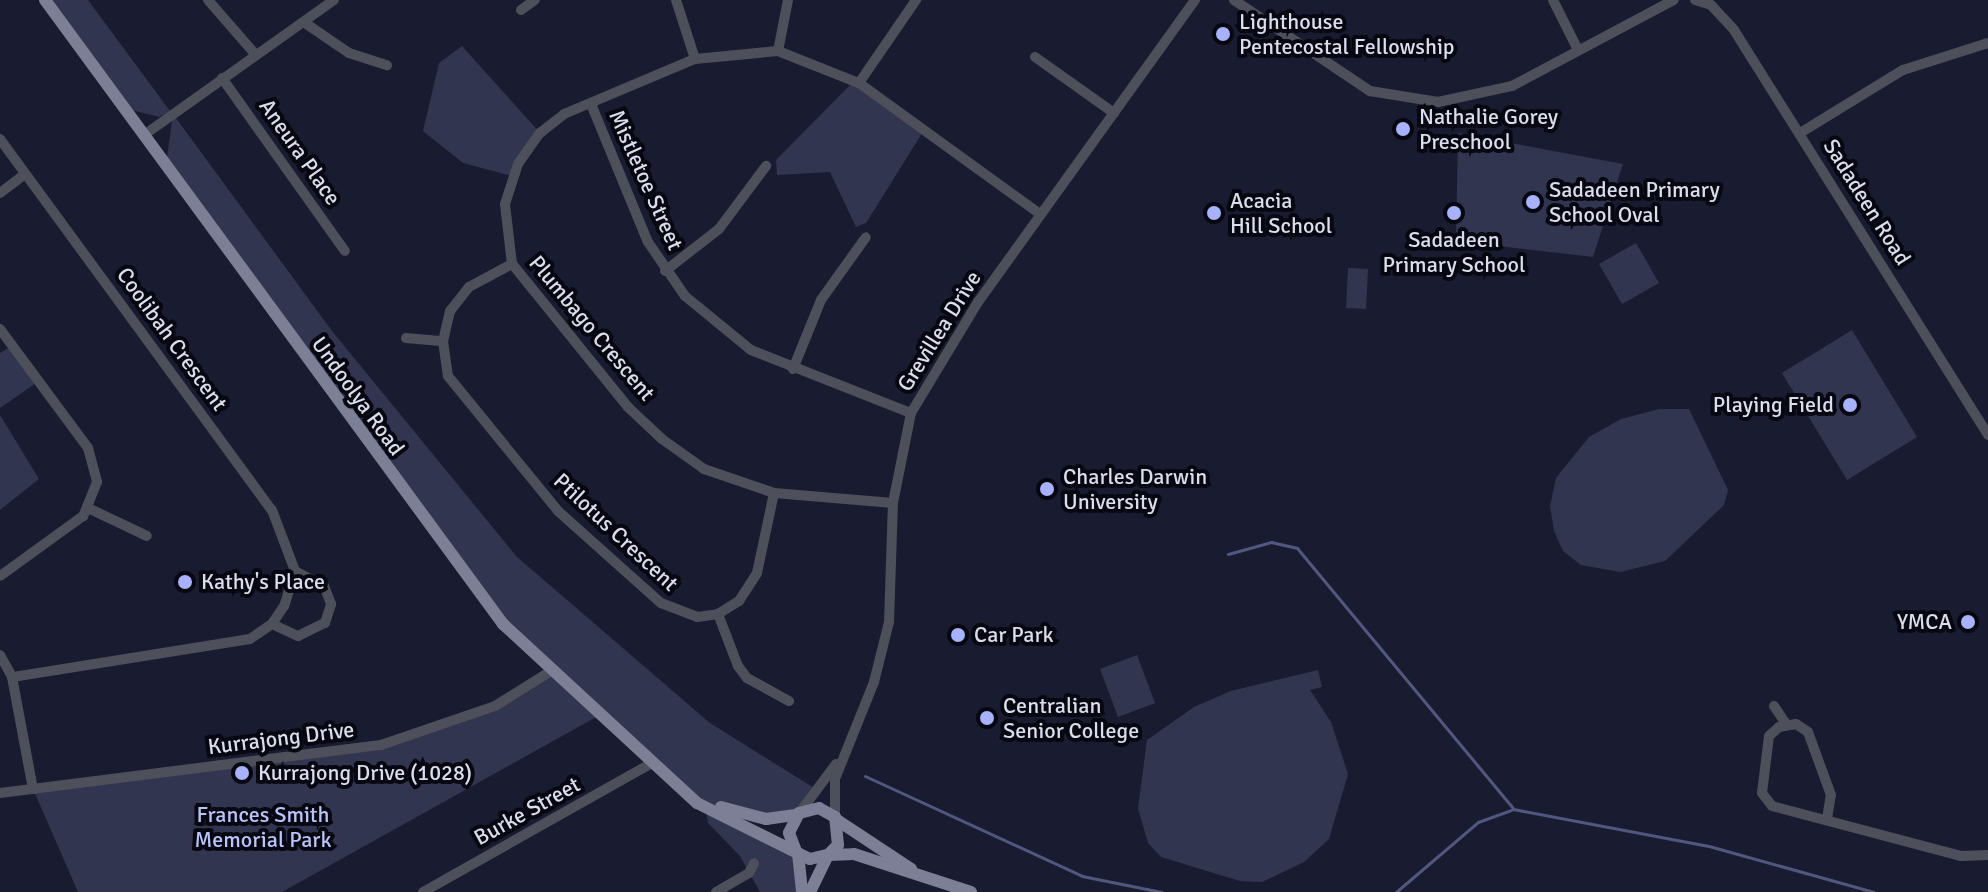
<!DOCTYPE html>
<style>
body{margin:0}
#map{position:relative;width:1988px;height:892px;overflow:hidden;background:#191c30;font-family:Signika,sans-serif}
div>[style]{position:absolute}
.green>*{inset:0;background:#32354f}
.stream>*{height:3px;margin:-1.5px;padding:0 1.5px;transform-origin:1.5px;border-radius:1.5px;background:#525780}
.minor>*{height:10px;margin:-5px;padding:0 5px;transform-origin:5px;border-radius:5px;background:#4d4f5a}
.major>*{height:12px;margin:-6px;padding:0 6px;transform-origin:6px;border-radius:6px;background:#7c7f96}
.dots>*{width:22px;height:22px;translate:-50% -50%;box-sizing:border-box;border:4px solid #060710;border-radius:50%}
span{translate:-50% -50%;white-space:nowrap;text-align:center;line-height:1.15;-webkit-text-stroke:8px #060710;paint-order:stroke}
.poi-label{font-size:22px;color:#dbddec}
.left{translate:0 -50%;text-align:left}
.right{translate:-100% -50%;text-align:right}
.street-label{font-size:22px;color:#dbddec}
.park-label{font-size:22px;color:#bbc3fb}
</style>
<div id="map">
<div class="green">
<div style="clip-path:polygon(45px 0,88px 0,170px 111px,159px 117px,124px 108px)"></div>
<div style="clip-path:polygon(462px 46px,540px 133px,512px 176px,463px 163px,423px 131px,439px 63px)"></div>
<div style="clip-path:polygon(854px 81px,924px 130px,866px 223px,856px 227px,830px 172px,777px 175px,776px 160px)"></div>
<div style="clip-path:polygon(173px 114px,332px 331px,517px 557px,710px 723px,819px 791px,791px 817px,733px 813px,704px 801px,598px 716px,282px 892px,78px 892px,33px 789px,381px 745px,455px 722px,551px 672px,522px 645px,166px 165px)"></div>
<div style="clip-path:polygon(1458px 133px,1623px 164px,1593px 257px,1456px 241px)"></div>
<div style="clip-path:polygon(1636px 243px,1659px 283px,1622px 304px,1599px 264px)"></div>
<div style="clip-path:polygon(1348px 268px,1368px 269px,1366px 309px,1346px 308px)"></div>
<div style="clip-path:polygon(1852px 330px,1917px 437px,1847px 480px,1782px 373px)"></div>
<div style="clip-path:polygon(13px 345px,39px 381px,0 408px,0 353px)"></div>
<div style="clip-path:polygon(1659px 409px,1689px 409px,1728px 490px,1724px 505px,1665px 561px,1620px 572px,1581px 565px,1563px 551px,1554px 531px,1550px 506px,1556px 478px,1589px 437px,1621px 419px)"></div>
<div style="clip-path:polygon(0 415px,39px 479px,0 510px)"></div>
<div style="clip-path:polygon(1137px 655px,1155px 703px,1118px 717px,1100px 669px)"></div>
<div style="clip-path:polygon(1318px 670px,1322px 687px,1310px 690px,1331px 722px,1348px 774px,1329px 839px,1304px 862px,1262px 882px,1240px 881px,1161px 857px,1148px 843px,1138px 808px,1147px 740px,1194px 707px,1231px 691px)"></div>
<div style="clip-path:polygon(706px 810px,794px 848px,802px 892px,760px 892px,740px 856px,708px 823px)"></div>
</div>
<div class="stream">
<div style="left:1228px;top:554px;width:45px;rotate:-15.6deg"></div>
<div style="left:1271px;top:542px;width:27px;rotate:13deg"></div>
<div style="left:1297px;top:548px;width:337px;rotate:50.3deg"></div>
<div style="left:865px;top:776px;width:239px;rotate:24.7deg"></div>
<div style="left:1082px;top:876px;width:81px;rotate:11.4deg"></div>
<div style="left:1396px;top:892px;width:108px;rotate:-40.5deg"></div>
<div style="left:1478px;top:822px;width:37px;rotate:-20deg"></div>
<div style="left:1513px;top:809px;width:199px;rotate:10.7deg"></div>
<div style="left:1709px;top:846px;width:171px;rotate:15.6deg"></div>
</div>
<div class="minor">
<div style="left:208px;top:0;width:72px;rotate:49deg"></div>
<div style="left:676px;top:0;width:62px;rotate:72.1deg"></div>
<div style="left:1234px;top:0;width:164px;rotate:33.8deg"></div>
<div style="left:1370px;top:91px;width:69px;rotate:9.2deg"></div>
<div style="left:1438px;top:102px;width:76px;rotate:-12.2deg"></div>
<div style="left:1512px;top:86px;width:183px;rotate:-28deg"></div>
<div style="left:1553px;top:0;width:56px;rotate:63.4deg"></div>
<div style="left:1695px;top:0;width:17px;rotate:17deg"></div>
<div style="left:1711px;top:5px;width:34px;rotate:47deg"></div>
<div style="left:1734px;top:30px;width:478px;rotate:57.9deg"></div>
<div style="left:521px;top:10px;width:17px;rotate:-36deg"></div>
<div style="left:305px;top:23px;width:53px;rotate:34.3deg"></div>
<div style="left:349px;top:53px;width:40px;rotate:18deg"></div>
<div style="left:778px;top:51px;width:52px;rotate:-78.9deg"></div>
<div style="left:1035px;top:57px;width:97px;rotate:35.3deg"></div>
<div style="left:222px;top:78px;width:212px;rotate:54.6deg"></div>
<div style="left:859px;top:83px;width:101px;rotate:-55.5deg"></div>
<div style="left:591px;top:104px;width:149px;rotate:67.6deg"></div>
<div style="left:648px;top:242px;width:65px;rotate:55.6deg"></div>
<div style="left:685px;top:296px;width:85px;rotate:39.3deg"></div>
<div style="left:751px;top:350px;width:172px;rotate:21.5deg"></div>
<div style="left:1800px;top:133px;width:121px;rotate:-31.5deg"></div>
<div style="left:1903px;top:70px;width:89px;rotate:-17.6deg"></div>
<div style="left:144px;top:135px;width:233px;rotate:-35.4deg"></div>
<div style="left:0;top:139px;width:460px;rotate:53.8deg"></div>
<div style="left:272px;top:510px;width:65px;rotate:69.3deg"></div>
<div style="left:295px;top:571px;width:37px;rotate:107deg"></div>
<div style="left:284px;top:606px;width:22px;rotate:124deg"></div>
<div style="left:272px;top:624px;width:27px;rotate:146deg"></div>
<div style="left:250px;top:639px;width:241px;rotate:170.9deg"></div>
<div style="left:0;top:193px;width:31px;rotate:-37deg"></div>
<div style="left:512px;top:264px;width:49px;rotate:151.9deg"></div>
<div style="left:469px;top:287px;width:31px;rotate:128deg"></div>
<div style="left:450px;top:311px;width:31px;rotate:103deg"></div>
<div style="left:443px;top:341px;width:35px;rotate:82deg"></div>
<div style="left:448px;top:376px;width:174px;rotate:50.8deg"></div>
<div style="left:558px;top:511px;width:138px;rotate:41.8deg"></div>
<div style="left:661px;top:603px;width:39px;rotate:21deg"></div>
<div style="left:697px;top:617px;width:21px;rotate:-8deg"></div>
<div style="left:718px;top:614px;width:25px;rotate:-32deg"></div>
<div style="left:739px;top:601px;width:33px;rotate:-57deg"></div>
<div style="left:757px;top:573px;width:82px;rotate:-78deg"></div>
<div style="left:665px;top:271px;width:68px;rotate:-37.9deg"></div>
<div style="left:719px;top:229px;width:79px;rotate:-53.3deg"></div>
<div style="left:0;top:329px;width:148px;rotate:53.5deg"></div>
<div style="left:88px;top:448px;width:35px;rotate:75deg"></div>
<div style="left:97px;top:482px;width:37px;rotate:112deg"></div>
<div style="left:83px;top:516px;width:102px;rotate:144.1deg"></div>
<div style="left:406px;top:338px;width:37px;rotate:5deg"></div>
<div style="left:793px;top:369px;width:74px;rotate:-67.9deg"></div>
<div style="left:821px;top:300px;width:77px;rotate:-54.5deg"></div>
<div style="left:893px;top:503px;width:119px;rotate:-175.2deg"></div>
<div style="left:774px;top:493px;width:74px;rotate:-161.1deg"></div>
<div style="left:704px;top:469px;width:52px;rotate:-144.5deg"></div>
<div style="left:662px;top:439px;width:47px;rotate:-136.7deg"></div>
<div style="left:628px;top:407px;width:184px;rotate:-129deg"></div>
<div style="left:512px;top:264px;width:60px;rotate:-96.7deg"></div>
<div style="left:505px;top:204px;width:42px;rotate:-72deg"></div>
<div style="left:518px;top:164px;width:38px;rotate:-55deg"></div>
<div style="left:540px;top:133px;width:31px;rotate:-38deg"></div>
<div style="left:564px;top:114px;width:142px;rotate:-22.8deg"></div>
<div style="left:695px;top:59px;width:83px;rotate:-5.5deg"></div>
<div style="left:778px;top:51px;width:87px;rotate:21.6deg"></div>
<div style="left:859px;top:83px;width:223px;rotate:35.9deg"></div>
<div style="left:88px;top:508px;width:65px;rotate:25.4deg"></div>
<div style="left:718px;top:614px;width:56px;rotate:69deg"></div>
<div style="left:738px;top:666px;width:15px;rotate:53deg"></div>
<div style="left:747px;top:678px;width:48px;rotate:28.7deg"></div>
<div style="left:272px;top:624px;width:29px;rotate:25deg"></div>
<div style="left:298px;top:636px;width:30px;rotate:-26deg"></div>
<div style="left:325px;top:623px;width:20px;rotate:-72deg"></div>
<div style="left:331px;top:604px;width:19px;rotate:-111deg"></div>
<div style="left:324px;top:586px;width:33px;rotate:-153deg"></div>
<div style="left:0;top:655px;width:25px;rotate:61deg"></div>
<div style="left:12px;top:677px;width:114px;rotate:79.4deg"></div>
<div style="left:1774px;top:706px;width:22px;rotate:56deg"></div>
<div style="left:0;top:793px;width:384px;rotate:-7.2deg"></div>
<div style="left:381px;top:745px;width:120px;rotate:-18.9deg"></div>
<div style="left:495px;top:706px;width:66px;rotate:-32deg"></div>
<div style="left:800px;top:812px;width:60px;rotate:-53.1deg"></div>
<div style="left:835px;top:817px;width:38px;rotate:-90deg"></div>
<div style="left:835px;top:779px;width:105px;rotate:-68.1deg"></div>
<div style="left:874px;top:682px;width:62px;rotate:-76deg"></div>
<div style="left:889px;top:622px;width:119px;rotate:-88.1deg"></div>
<div style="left:893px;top:503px;width:92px;rotate:-78.7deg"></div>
<div style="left:911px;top:413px;width:130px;rotate:-58.9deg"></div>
<div style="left:978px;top:302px;width:372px;rotate:-54.3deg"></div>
<div style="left:1827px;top:819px;width:24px;rotate:-81deg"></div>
<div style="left:1831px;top:795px;width:67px;rotate:-110.1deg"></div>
<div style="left:1808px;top:732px;width:14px;rotate:-146deg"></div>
<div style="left:1796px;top:724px;width:17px;rotate:170deg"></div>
<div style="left:1779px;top:727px;width:13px;rotate:138deg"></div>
<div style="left:1769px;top:736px;width:57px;rotate:97deg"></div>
<div style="left:1762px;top:793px;width:16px;rotate:52deg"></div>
<div style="left:1772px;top:806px;width:196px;rotate:14.8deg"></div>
<div style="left:1961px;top:856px;width:27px;rotate:-2deg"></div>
<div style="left:423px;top:892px;width:261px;rotate:-29.4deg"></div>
<div style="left:716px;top:892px;width:38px;rotate:-30deg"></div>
<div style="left:749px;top:873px;width:11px;rotate:-63deg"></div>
</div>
<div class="major">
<div style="left:45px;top:0;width:774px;rotate:53.72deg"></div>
<div style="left:503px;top:624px;width:264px;rotate:42.7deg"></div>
<div style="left:697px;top:803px;width:126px;rotate:26.4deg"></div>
<div style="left:810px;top:859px;width:18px;rotate:-13deg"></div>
<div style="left:828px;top:855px;width:14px;rotate:-45deg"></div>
<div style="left:838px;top:845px;width:28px;rotate:-96deg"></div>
<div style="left:835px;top:817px;width:18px;rotate:-151deg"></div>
<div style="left:819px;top:808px;width:21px;rotate:166deg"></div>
<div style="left:799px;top:813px;width:22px;rotate:117deg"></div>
<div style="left:789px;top:833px;width:19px;rotate:69deg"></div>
<div style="left:721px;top:807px;width:47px;rotate:14.9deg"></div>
<div style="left:766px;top:819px;width:30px;rotate:-8deg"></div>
<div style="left:837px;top:820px;width:89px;rotate:33.5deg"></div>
<div style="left:798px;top:853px;width:39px;rotate:84deg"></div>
<div style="left:829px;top:855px;width:25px;rotate:-2deg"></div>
<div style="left:854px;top:854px;width:123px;rotate:18deg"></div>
<div style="left:810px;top:892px;width:41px;rotate:-64.1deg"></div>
</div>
<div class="dots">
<div style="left:1223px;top:34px;background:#a7b1fc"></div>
<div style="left:1403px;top:129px;background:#a7b1fc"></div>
<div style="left:1533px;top:202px;background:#a7b1fc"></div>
<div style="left:1214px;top:213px;background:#a7b1fc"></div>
<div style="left:1454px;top:213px;background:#a7b1fc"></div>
<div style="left:1850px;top:405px;background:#a7b1fc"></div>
<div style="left:1047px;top:489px;background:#a7b1fc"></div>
<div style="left:185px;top:582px;background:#a7b1fc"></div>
<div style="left:1968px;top:622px;background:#a7b1fc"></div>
<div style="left:958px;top:635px;background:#a7b1fc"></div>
<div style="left:987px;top:718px;background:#a7b1fc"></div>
<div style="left:242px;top:773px;background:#a7b1fc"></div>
</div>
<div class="poi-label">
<span class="left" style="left:1239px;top:34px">Lighthouse<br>Pentecostal Fellowship</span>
<span class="left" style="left:1419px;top:129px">Nathalie Gorey<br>Preschool</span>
<span class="left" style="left:1549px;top:202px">Sadadeen Primary<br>School Oval</span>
<span class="left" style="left:1230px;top:213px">Acacia<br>Hill School</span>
<span style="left:1454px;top:252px">Sadadeen<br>Primary School</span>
<span class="right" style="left:1834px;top:405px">Playing Field</span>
<span class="left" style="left:1063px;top:489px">Charles Darwin<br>University</span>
<span class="left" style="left:201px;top:582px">Kathy's Place</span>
<span class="right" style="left:1952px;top:622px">YMCA</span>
<span class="left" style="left:974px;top:635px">Car Park</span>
<span class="left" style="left:1003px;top:718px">Centralian<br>Senior College</span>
<span class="left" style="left:258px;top:773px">Kurrajong Drive (1028)</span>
</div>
<div class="street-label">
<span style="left:300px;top:152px;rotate:55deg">Aneura Place</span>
<span style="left:646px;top:180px;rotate:66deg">Mistletoe Street</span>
<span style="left:1867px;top:202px;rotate:58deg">Sadadeen Road</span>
<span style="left:592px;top:328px;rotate:50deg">Plumbago Crescent</span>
<span style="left:939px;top:331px;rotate:-58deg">Grevillea Drive</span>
<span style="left:172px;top:339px;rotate:54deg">Coolibah Crescent</span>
<span style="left:358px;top:396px;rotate:54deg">Undoolya Road</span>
<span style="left:616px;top:532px;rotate:43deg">Ptilotus Crescent</span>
<span style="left:281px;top:738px;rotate:-7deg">Kurrajong Drive</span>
<span style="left:527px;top:811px;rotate:-29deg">Burke Street</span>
</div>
<div class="park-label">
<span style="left:263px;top:827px">Frances Smith<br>Memorial Park</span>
</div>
</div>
